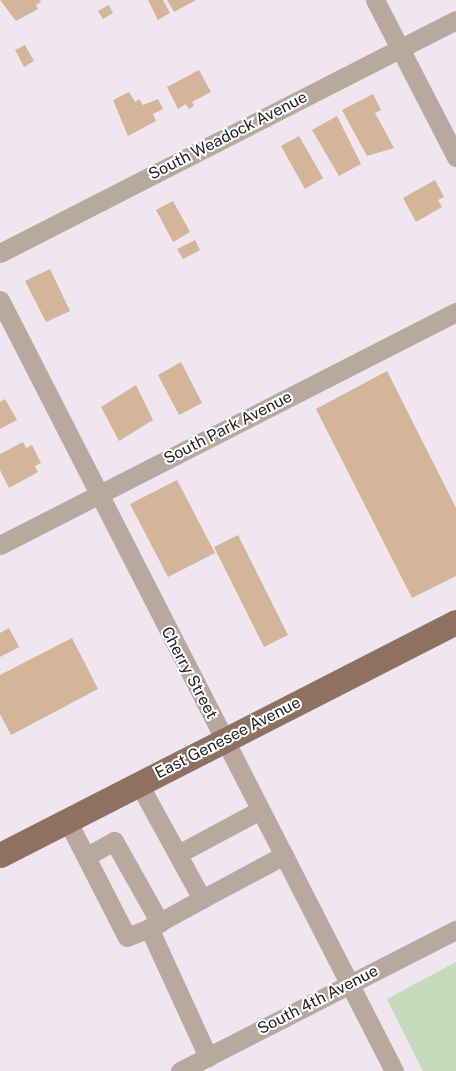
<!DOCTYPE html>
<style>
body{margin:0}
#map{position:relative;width:456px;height:1071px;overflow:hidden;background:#efe6f0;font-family:"Public Sans",sans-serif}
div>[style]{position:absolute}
.green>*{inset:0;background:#c6dabc}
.building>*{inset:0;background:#d4b599}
.minor>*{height:19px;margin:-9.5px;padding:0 9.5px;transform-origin:9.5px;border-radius:9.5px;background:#b8a89e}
.major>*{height:25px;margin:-12.5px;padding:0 12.5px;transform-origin:12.5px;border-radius:12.5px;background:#8e7160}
span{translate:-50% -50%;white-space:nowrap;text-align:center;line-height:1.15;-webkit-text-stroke:4px #fff;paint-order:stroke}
.street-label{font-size:16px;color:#211e21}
</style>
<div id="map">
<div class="green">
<div style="clip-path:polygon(456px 962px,456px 1071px,423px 1071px,387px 999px)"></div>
</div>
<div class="building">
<div style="clip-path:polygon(0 0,40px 0,41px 2px,36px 5px,38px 9px,16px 21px)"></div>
<div style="clip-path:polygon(148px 0,163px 0,170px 13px,158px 20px)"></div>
<div style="clip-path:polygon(167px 0,196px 0,174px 12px)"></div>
<div style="clip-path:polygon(109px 5px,113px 13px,103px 19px,98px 11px)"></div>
<div style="clip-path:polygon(25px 45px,34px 61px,24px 67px,15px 50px)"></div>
<div style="clip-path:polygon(199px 70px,211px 92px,192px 102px,194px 106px,189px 109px,186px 104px,178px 109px,167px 87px)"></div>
<div style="clip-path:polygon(129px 92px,135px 102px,139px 99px,143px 105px,158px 99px,163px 109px,153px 114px,156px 121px,128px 136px,113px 100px)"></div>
<div style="clip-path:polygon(373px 94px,381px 110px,375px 113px,394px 148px,367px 156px,342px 110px)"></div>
<div style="clip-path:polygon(337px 116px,361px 164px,339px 176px,312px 130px)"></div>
<div style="clip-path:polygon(299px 136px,323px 178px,305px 189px,281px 146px)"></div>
<div style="clip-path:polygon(435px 180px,444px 197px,438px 200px,442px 207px,416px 222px,403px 198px)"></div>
<div style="clip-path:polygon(173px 201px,190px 232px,173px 242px,156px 210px)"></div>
<div style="clip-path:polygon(195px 240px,200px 250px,183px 259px,177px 249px)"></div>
<div style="clip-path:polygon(50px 269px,70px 311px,46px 322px,25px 281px)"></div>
<div style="clip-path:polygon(181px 362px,202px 403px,179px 415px,158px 375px)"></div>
<div style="clip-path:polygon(387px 371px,456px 508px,456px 576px,412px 598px,316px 409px)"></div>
<div style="clip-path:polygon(136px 385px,153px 420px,119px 441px,101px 407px)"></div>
<div style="clip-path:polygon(5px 399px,17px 420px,0 429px,0 402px)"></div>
<div style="clip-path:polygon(23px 442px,26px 448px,32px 445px,41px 463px,35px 466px,38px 472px,9px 488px,0 470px,0 454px)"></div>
<div style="clip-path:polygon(177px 480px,215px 553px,168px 577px,130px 504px)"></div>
<div style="clip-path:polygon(238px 535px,288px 635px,264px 647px,214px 547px)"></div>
<div style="clip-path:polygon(9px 628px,19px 647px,0 657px,0 633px)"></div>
<div style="clip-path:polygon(72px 638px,98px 689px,11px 735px,0 714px,0 675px)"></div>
</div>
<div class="minor">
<div style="left:375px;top:0;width:177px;rotate:62.7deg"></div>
<div style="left:0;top:253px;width:512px;rotate:-27.07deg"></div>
<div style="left:0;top:300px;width:866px;rotate:62.93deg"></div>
<div style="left:0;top:545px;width:512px;rotate:-27.07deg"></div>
<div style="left:67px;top:820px;width:131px;rotate:62.9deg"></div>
<div style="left:127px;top:937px;width:24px;rotate:-22deg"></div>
<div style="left:149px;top:928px;width:60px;rotate:-28.7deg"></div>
<div style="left:202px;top:899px;width:131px;rotate:-118.7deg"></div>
<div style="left:178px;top:854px;width:93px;rotate:-28.2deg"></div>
<div style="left:87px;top:856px;width:31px;rotate:-29deg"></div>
<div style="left:114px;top:841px;width:94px;rotate:60.7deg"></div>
<div style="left:202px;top:899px;width:93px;rotate:-28.2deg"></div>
<div style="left:149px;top:928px;width:142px;rotate:65.4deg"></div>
<div style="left:180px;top:1071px;width:310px;rotate:-27.1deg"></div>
</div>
<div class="major">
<div style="left:0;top:855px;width:512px;rotate:-27.07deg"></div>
</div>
<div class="street-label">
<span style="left:228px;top:136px;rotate:-27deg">South Weadock Avenue</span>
<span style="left:228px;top:428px;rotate:-27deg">South Park Avenue</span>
<span style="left:189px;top:673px;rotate:62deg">Cherry Street</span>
<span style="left:228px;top:738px;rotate:-27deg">East Genesee Avenue</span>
<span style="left:318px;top:1000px;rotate:-27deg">South 4th Avenue</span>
</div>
</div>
